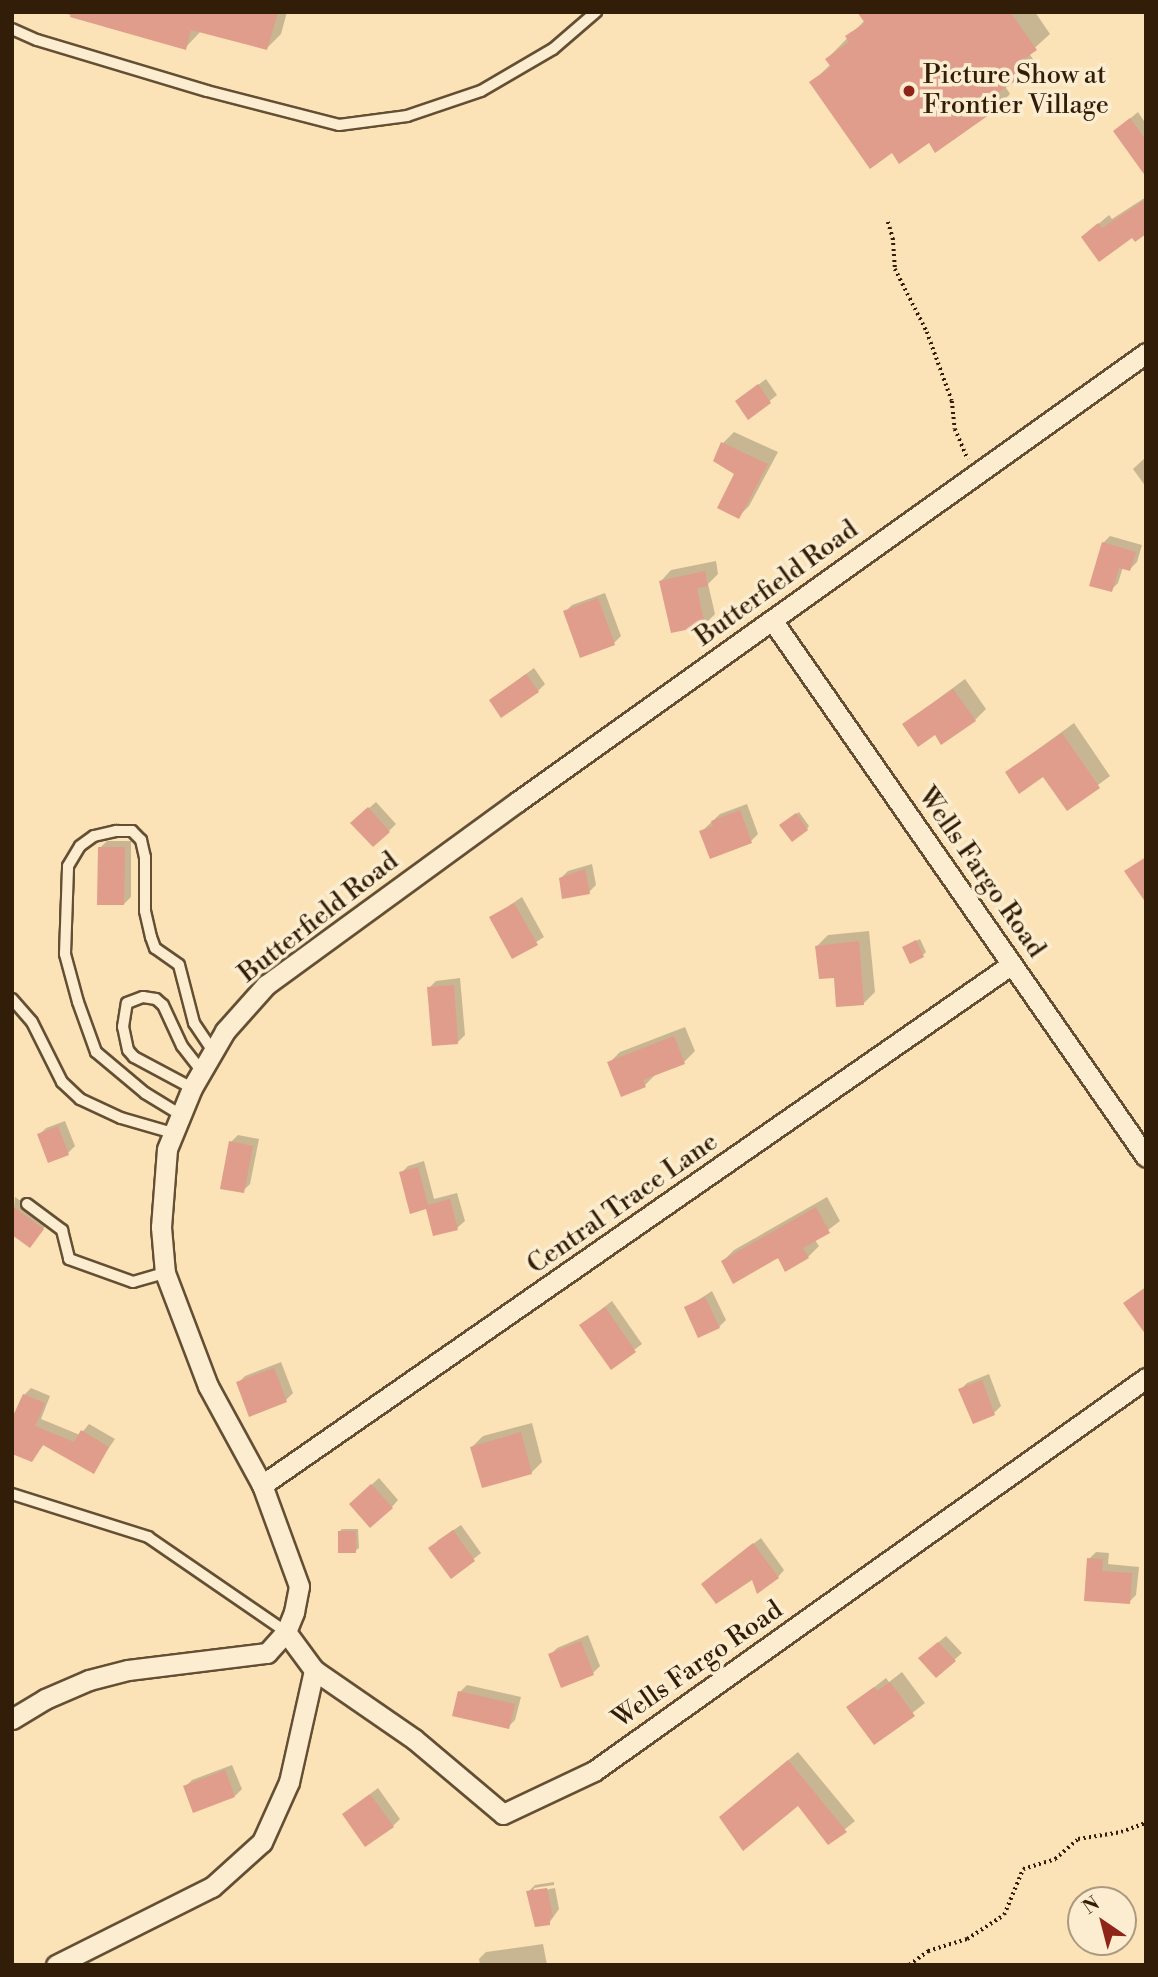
<!DOCTYPE html>
<style>
body{margin:0}
#map{position:relative;width:1158px;height:1977px;overflow:hidden;background:#fbe3b7;font-family:"Libre Bodoni",serif}
div>[style]{position:absolute}
.shadow>*{inset:0;background:#0003}
.building>*{inset:0;background:#e09d8b}
.path>*{height:3.5px;margin-top:-1.75px;transform-origin:0;background:repeating-linear-gradient(90deg,#321e08 0 2px,transparent 0 5.5px)}
.roads{filter:drop-shadow(2px 0 #644f34) drop-shadow(-2px 0 #644f34) drop-shadow(0 2px #644f34) drop-shadow(0 -2px #644f34)}
.lane>*{height:10px;margin:-5px;padding:0 5px;transform-origin:5px;border-radius:5px;background:#fcedd0}
.street>*{height:19px;margin:-9.5px;padding:0 9.5px;transform-origin:9.5px;border-radius:9.5px;background:#fcedd0}
.dots>*{width:19px;height:19px;translate:-50% -50%;box-sizing:border-box;border:4px solid #fcedd0;border-radius:50%}
span{translate:-50% -50%;white-space:nowrap;text-align:center;line-height:1.15;-webkit-text-stroke:7px #fcedd0;paint-order:stroke}
.poi-label{font-size:26px;color:#321e08}
.left{translate:0 -50%;text-align:left}
.street-label{font-size:26px;color:#321e08}
.frame{position:absolute;inset:0;border:14px solid #321e08;pointer-events:none}
.north{position:absolute;left:1067px;top:1886px;width:70px;height:70px;box-sizing:border-box;background:#fcedd0;border:2px solid #ab9a80;border-radius:50%;rotate:325deg;font-size:19px;font-weight:700;line-height:28px;text-align:center;color:#321e08}
.north::after{content:'';display:block;margin:auto;width:24px;height:32px;background:#8f2418;clip-path:polygon(50% 0,100% 100%,50% 72%,0 100%)}
</style>
<div id="map">
<div class="shadow">
<div style="clip-path:polygon(60px 12px,287px 12px,281px 34px,267px 48px,201px 31px,185px 48px)"></div>
<div style="clip-path:polygon(865px 12px,1035px 12px,1050px 34px,1029px 53px,1034px 61px,1005px 86px,1010px 94px,995px 109px,936px 150px,929px 141px,892px 151px,812px 82px,831px 64px,827px 59px,865px 20px)"></div>
<div style="clip-path:polygon(1138px 112px,1146px 124px,1146px 164px,1115px 131px)"></div>
<div style="clip-path:polygon(1146px 197px,1146px 232px,1083px 237px,1109px 215px,1112px 219px)"></div>
<div style="clip-path:polygon(766px 379px,777px 395px,748px 418px,737px 401px)"></div>
<div style="clip-path:polygon(734px 432px,778px 452px,749px 506px,738px 517px,737px 473px,723px 443px)"></div>
<div style="clip-path:polygon(1146px 457px,1146px 487px,1133px 469px)"></div>
<div style="clip-path:polygon(1110px 536px,1142px 545px,1137px 562px,1130px 569px,1123px 567px,1118px 583px,1111px 590px,1103px 543px)"></div>
<div style="clip-path:polygon(716px 561px,718px 574px,708px 584px,715px 614px,704px 625px,661px 581px,671px 570px)"></div>
<div style="clip-path:polygon(605px 593px,621px 636px,614px 643px,565px 612px,572px 605px)"></div>
<div style="clip-path:polygon(534px 668px,545px 684px,538px 691px,491px 700px)"></div>
<div style="clip-path:polygon(965px 679px,986px 709px,975px 720px,935px 733px,904px 724px)"></div>
<div style="clip-path:polygon(1074px 723px,1110px 776px,1067px 808px,1044px 774px,1007px 772px)"></div>
<div style="clip-path:polygon(376px 802px,396px 824px,389px 831px,360px 816px)"></div>
<div style="clip-path:polygon(747px 804px,758px 834px,751px 841px,701px 832px,720px 814px)"></div>
<div style="clip-path:polygon(799px 812px,809px 826px,807px 829px,785px 822px)"></div>
<div style="clip-path:polygon(107px 841px,131px 841px,131px 897px,124px 904px,100px 848px)"></div>
<div style="clip-path:polygon(592px 864px,596px 885px,589px 892px,561px 878px,568px 871px)"></div>
<div style="clip-path:polygon(522px 897px,544px 937px,513px 957px,491px 918px)"></div>
<div style="clip-path:polygon(869px 931px,875px 992px,864px 1003px,835px 976px,817px 946px,828px 935px)"></div>
<div style="clip-path:polygon(920px 939px,926px 952px,923px 955px,907px 945px)"></div>
<div style="clip-path:polygon(460px 978px,465px 1035px,458px 1042px,429px 988px,436px 981px)"></div>
<div style="clip-path:polygon(685px 1027px,695px 1051px,684px 1062px,656px 1074px,645px 1085px,609px 1063px,620px 1052px)"></div>
<div style="clip-path:polygon(65px 1121px,75px 1146px,68px 1153px,39px 1135px,46px 1128px)"></div>
<div style="clip-path:polygon(238px 1135px,259px 1139px,250px 1184px,243px 1191px,231px 1142px)"></div>
<div style="clip-path:polygon(424px 1161px,434px 1199px,457px 1193px,465px 1221px,457px 1228px,428px 1207px,401px 1173px,408px 1166px)"></div>
<div style="clip-path:polygon(15px 1197px,49px 1221px,30px 1246px,12px 1233px)"></div>
<div style="clip-path:polygon(827px 1197px,840px 1221px,815px 1240px,819px 1246px,808px 1257px,723px 1261px,734px 1250px)"></div>
<div style="clip-path:polygon(712px 1291px,726px 1320px,719px 1327px,686px 1308px)"></div>
<div style="clip-path:polygon(612px 1301px,642px 1344px,611px 1367px,581px 1325px)"></div>
<div style="clip-path:polygon(281px 1362px,293px 1393px,286px 1400px,238px 1383px,245px 1376px)"></div>
<div style="clip-path:polygon(989px 1374px,1001px 1406px,994px 1413px,960px 1390px,967px 1383px)"></div>
<div style="clip-path:polygon(31px 1388px,50px 1396px,41px 1419px,80px 1435px,89px 1424px,115px 1439px,93px 1471px,45px 1443px,31px 1460px,24px 1395px)"></div>
<div style="clip-path:polygon(532px 1423px,542px 1462px,531px 1473px,472px 1447px,483px 1436px)"></div>
<div style="clip-path:polygon(379px 1478px,398px 1500px,392px 1507px,358px 1497px)"></div>
<div style="clip-path:polygon(461px 1525px,481px 1553px,451px 1577px,437px 1541px)"></div>
<div style="clip-path:polygon(342px 1529px,358px 1529px,359px 1548px,355px 1551px,339px 1532px)"></div>
<div style="clip-path:polygon(761px 1538px,784px 1570px,778px 1577px,710px 1577px)"></div>
<div style="clip-path:polygon(1096px 1552px,1109px 1553px,1108px 1564px,1139px 1567px,1136px 1595px,1129px 1602px,1089px 1559px)"></div>
<div style="clip-path:polygon(588px 1635px,600px 1666px,593px 1673px,550px 1655px,557px 1648px)"></div>
<div style="clip-path:polygon(946px 1636px,962px 1653px,936px 1676px,928px 1651px)"></div>
<div style="clip-path:polygon(902px 1672px,925px 1703px,874px 1743px,849px 1707px,886px 1678px,889px 1682px)"></div>
<div style="clip-path:polygon(467px 1685px,521px 1697px,515px 1720px,508px 1727px,460px 1692px)"></div>
<div style="clip-path:polygon(798px 1752px,855px 1821px,828px 1843px,798px 1804px,731px 1808px)"></div>
<div style="clip-path:polygon(232px 1765px,242px 1789px,235px 1796px,185px 1787px,192px 1780px)"></div>
<div style="clip-path:polygon(378px 1788px,400px 1819px,393px 1826px,344px 1814px)"></div>
<div style="clip-path:polygon(554px 1882px,554px 1885px,534px 1888px,534px 1892px,555px 1888px,559px 1909px,549px 1923px,528px 1892px,535px 1885px)"></div>
<div style="clip-path:polygon(543px 1944px,547px 1965px,480px 1965px,479px 1959px,486px 1952px)"></div>
</div>
<div class="building">
<div style="clip-path:polygon(71px 12px,278px 12px,267px 50px,191px 30px,186px 50px,70px 17px)"></div>
<div style="clip-path:polygon(857px 12px,1010px 12px,1037px 50px,1014px 66px,1021px 77px,989px 99px,996px 110px,935px 153px,929px 143px,899px 164px,892px 153px,870px 169px,809px 82px,831px 67px,825px 59px,849px 42px,845px 36px,865px 23px)"></div>
<div style="clip-path:polygon(1130px 118px,1146px 140px,1146px 177px,1113px 131px)"></div>
<div style="clip-path:polygon(1146px 199px,1146px 234px,1135px 242px,1132px 238px,1099px 262px,1081px 237px,1098px 223px,1102px 228px)"></div>
<div style="clip-path:polygon(758px 384px,771px 403px,748px 420px,735px 401px)"></div>
<div style="clip-path:polygon(721px 442px,768px 464px,739px 519px,717px 508px,734px 474px,713px 461px)"></div>
<div style="clip-path:polygon(1102px 542px,1136px 552px,1130px 571px,1119px 568px,1112px 592px,1089px 586px)"></div>
<div style="clip-path:polygon(705px 571px,708px 586px,697px 588px,705px 626px,671px 633px,659px 581px)"></div>
<div style="clip-path:polygon(598px 598px,615px 645px,580px 658px,563px 611px)"></div>
<div style="clip-path:polygon(526px 674px,539px 692px,501px 718px,489px 700px)"></div>
<div style="clip-path:polygon(953px 689px,976px 721px,941px 745px,935px 735px,918px 747px,902px 724px)"></div>
<div style="clip-path:polygon(1062px 733px,1100px 788px,1067px 811px,1043px 777px,1019px 794px,1005px 772px)"></div>
<div style="clip-path:polygon(368px 807px,390px 832px,373px 847px,350px 823px)"></div>
<div style="clip-path:polygon(740px 810px,752px 843px,710px 859px,699px 831px,713px 826px,711px 821px)"></div>
<div style="clip-path:polygon(796px 813px,808px 830px,792px 842px,779px 825px)"></div>
<div style="clip-path:polygon(98px 847px,125px 847px,124px 905px,97px 905px)"></div>
<div style="clip-path:polygon(1146px 857px,1146px 903px,1124px 871px)"></div>
<div style="clip-path:polygon(585px 869px,590px 894px,562px 899px,559px 878px)"></div>
<div style="clip-path:polygon(514px 903px,538px 945px,512px 959px,489px 917px)"></div>
<div style="clip-path:polygon(916px 940px,924px 957px,910px 964px,902px 947px)"></div>
<div style="clip-path:polygon(859px 941px,864px 1005px,836px 1007px,834px 978px,819px 979px,815px 946px)"></div>
<div style="clip-path:polygon(454px 985px,458px 1044px,432px 1046px,427px 987px)"></div>
<div style="clip-path:polygon(674px 1036px,685px 1064px,643px 1080px,646px 1087px,621px 1097px,607px 1062px)"></div>
<div style="clip-path:polygon(58px 1126px,69px 1155px,48px 1163px,37px 1134px)"></div>
<div style="clip-path:polygon(229px 1141px,253px 1146px,244px 1193px,220px 1189px)"></div>
<div style="clip-path:polygon(418px 1167px,428px 1205px,450px 1199px,458px 1230px,433px 1236px,426px 1209px,410px 1214px,399px 1172px)"></div>
<div style="clip-path:polygon(12px 1206px,44px 1229px,30px 1248px,12px 1235px)"></div>
<div style="clip-path:polygon(816px 1207px,830px 1233px,803px 1248px,809px 1258px,785px 1272px,778px 1258px,733px 1284px,721px 1261px)"></div>
<div style="clip-path:polygon(1146px 1287px,1146px 1335px,1123px 1303px)"></div>
<div style="clip-path:polygon(705px 1297px,720px 1328px,698px 1338px,684px 1307px)"></div>
<div style="clip-path:polygon(605px 1307px,636px 1352px,611px 1370px,579px 1325px)"></div>
<div style="clip-path:polygon(274px 1368px,287px 1402px,249px 1417px,236px 1382px)"></div>
<div style="clip-path:polygon(982px 1380px,995px 1415px,973px 1424px,958px 1389px)"></div>
<div style="clip-path:polygon(23px 1394px,45px 1403px,35px 1426px,74px 1442px,81px 1430px,109px 1447px,94px 1474px,43px 1445px,32px 1462px,12px 1454px,12px 1418px)"></div>
<div style="clip-path:polygon(521px 1432px,532px 1474px,482px 1488px,470px 1447px)"></div>
<div style="clip-path:polygon(371px 1484px,393px 1508px,370px 1528px,349px 1504px)"></div>
<div style="clip-path:polygon(453px 1530px,475px 1561px,451px 1579px,428px 1548px)"></div>
<div style="clip-path:polygon(338px 1531px,356px 1531px,356px 1553px,338px 1553px)"></div>
<div style="clip-path:polygon(753px 1543px,779px 1578px,757px 1594px,752px 1580px,716px 1604px,701px 1584px)"></div>
<div style="clip-path:polygon(1087px 1558px,1103px 1559px,1102px 1571px,1132px 1573px,1130px 1604px,1084px 1601px)"></div>
<div style="clip-path:polygon(581px 1641px,594px 1675px,561px 1688px,548px 1654px)"></div>
<div style="clip-path:polygon(938px 1642px,956px 1661px,936px 1678px,918px 1658px)"></div>
<div style="clip-path:polygon(890px 1682px,915px 1716px,874px 1745px,846px 1707px,874px 1687px,877px 1691px)"></div>
<div style="clip-path:polygon(458px 1691px,515px 1704px,509px 1729px,452px 1716px)"></div>
<div style="clip-path:polygon(788px 1760px,847px 1832px,828px 1845px,798px 1806px,743px 1851px,719px 1817px)"></div>
<div style="clip-path:polygon(225px 1770px,235px 1797px,193px 1813px,183px 1786px)"></div>
<div style="clip-path:polygon(370px 1794px,394px 1827px,365px 1847px,342px 1814px)"></div>
<div style="clip-path:polygon(547px 1888px,553px 1917px,550px 1918px,550px 1925px,535px 1927px,526px 1891px)"></div>
</div>
<div class="path">
<div style="left:888px;top:222px;width:17px;rotate:73deg"></div>
<div style="left:893px;top:238px;width:31px;rotate:86deg"></div>
<div style="left:895px;top:269px;width:71px;rotate:63.1deg"></div>
<div style="left:927px;top:332px;width:73px;rotate:70.1deg"></div>
<div style="left:952px;top:401px;width:28px;rotate:84deg"></div>
<div style="left:955px;top:429px;width:33px;rotate:67deg"></div>
<div style="left:909px;top:1965px;width:24px;rotate:-36deg"></div>
<div style="left:928px;top:1951px;width:41px;rotate:-17.1deg"></div>
<div style="left:967px;top:1939px;width:44px;rotate:-33deg"></div>
<div style="left:1004px;top:1915px;width:50px;rotate:-67.6deg"></div>
<div style="left:1023px;top:1869px;width:34px;rotate:-17deg"></div>
<div style="left:1055px;top:1859px;width:30px;rotate:-41deg"></div>
<div style="left:1078px;top:1839px;width:44px;rotate:-9.2deg"></div>
<div style="left:1121px;top:1832px;width:27px;rotate:-20deg"></div>
</div>
<div class="roads">
<div class="lane">
<div style="left:12px;top:29px;width:27px;rotate:24deg"></div>
<div style="left:37px;top:40px;width:177px;rotate:16.7deg"></div>
<div style="left:207px;top:91px;width:136px;rotate:14.4deg"></div>
<div style="left:339px;top:125px;width:69px;rotate:-7.5deg"></div>
<div style="left:407px;top:116px;width:78px;rotate:-18.7deg"></div>
<div style="left:481px;top:91px;width:83px;rotate:-30.3deg"></div>
<div style="left:553px;top:49px;width:57px;rotate:-40.7deg"></div>
<div style="left:12px;top:999px;width:30px;rotate:49deg"></div>
<div style="left:32px;top:1022px;width:67px;rotate:63.4deg"></div>
<div style="left:62px;top:1082px;width:25px;rotate:43deg"></div>
<div style="left:80px;top:1099px;width:45px;rotate:24.9deg"></div>
<div style="left:121px;top:1118px;width:54px;rotate:16.1deg"></div>
<div style="left:192px;top:1088px;width:66px;rotate:-151.9deg"></div>
<div style="left:134px;top:1057px;width:9px;rotate:-131deg"></div>
<div style="left:128px;top:1050px;width:24px;rotate:-102deg"></div>
<div style="left:123px;top:1027px;width:24px;rotate:-81deg"></div>
<div style="left:127px;top:1003px;width:17px;rotate:-21deg"></div>
<div style="left:143px;top:997px;width:13px;rotate:9deg"></div>
<div style="left:156px;top:999px;width:9px;rotate:41deg"></div>
<div style="left:163px;top:1005px;width:45px;rotate:65.1deg"></div>
<div style="left:182px;top:1046px;width:31px;rotate:52deg"></div>
<div style="left:181px;top:1115px;width:42px;rotate:-148.6deg"></div>
<div style="left:145px;top:1093px;width:64px;rotate:-140.1deg"></div>
<div style="left:96px;top:1052px;width:53px;rotate:-109.8deg"></div>
<div style="left:78px;top:1002px;width:50px;rotate:-105.2deg"></div>
<div style="left:65px;top:954px;width:88px;rotate:-88deg"></div>
<div style="left:68px;top:866px;width:23px;rotate:-59deg"></div>
<div style="left:80px;top:846px;width:17px;rotate:-36deg"></div>
<div style="left:94px;top:836px;width:23px;rotate:-13deg"></div>
<div style="left:116px;top:831px;width:16px"></div>
<div style="left:132px;top:831px;width:13px;rotate:45deg"></div>
<div style="left:141px;top:840px;width:17px;rotate:77deg"></div>
<div style="left:145px;top:857px;width:54px;rotate:90deg"></div>
<div style="left:145px;top:911px;width:27px;rotate:77deg"></div>
<div style="left:151px;top:937px;width:12px;rotate:70deg"></div>
<div style="left:155px;top:948px;width:29px;rotate:35deg"></div>
<div style="left:179px;top:965px;width:60px;rotate:75.5deg"></div>
<div style="left:194px;top:1023px;width:34px;rotate:56deg"></div>
<div style="left:27px;top:1204px;width:44px;rotate:36.6deg"></div>
<div style="left:62px;top:1230px;width:30px;rotate:76deg"></div>
<div style="left:69px;top:1259px;width:68px;rotate:19.8deg"></div>
<div style="left:133px;top:1282px;width:33px;rotate:-16deg"></div>
<div style="left:12px;top:1494px;width:143px;rotate:17.5deg"></div>
<div style="left:148px;top:1537px;width:168px;rotate:34.5deg"></div>
</div>
<div class="street">
<div style="left:772px;top:620px;width:654px;rotate:55.14deg"></div>
<div style="left:262px;top:1485px;width:913px;rotate:-34.79deg"></div>
<div style="left:286px;top:1632px;width:47px;rotate:53.6deg"></div>
<div style="left:314px;top:1670px;width:121px;rotate:34.6deg"></div>
<div style="left:414px;top:1739px;width:116px;rotate:40.1deg"></div>
<div style="left:503px;top:1814px;width:101px;rotate:-25.3deg"></div>
<div style="left:594px;top:1771px;width:678px;rotate:-35.45deg"></div>
<div style="left:12px;top:1719px;width:39px;rotate:-31deg"></div>
<div style="left:45px;top:1699px;width:48px;rotate:-23.4deg"></div>
<div style="left:89px;top:1680px;width:40px;rotate:-14.4deg"></div>
<div style="left:128px;top:1670px;width:140px;rotate:-7deg"></div>
<div style="left:267px;top:1653px;width:28px;rotate:-48deg"></div>
<div style="left:286px;top:1632px;width:22px;rotate:-68deg"></div>
<div style="left:294px;top:1612px;width:26px;rotate:-79deg"></div>
<div style="left:299px;top:1586px;width:108px;rotate:-110.1deg"></div>
<div style="left:262px;top:1485px;width:113px;rotate:-118.6deg"></div>
<div style="left:208px;top:1386px;width:121px;rotate:-110.8deg"></div>
<div style="left:165px;top:1273px;width:46px;rotate:-95deg"></div>
<div style="left:161px;top:1227px;width:78px;rotate:-85.6deg"></div>
<div style="left:167px;top:1149px;width:66px;rotate:-67.7deg"></div>
<div style="left:192px;top:1088px;width:66px;rotate:-59.9deg"></div>
<div style="left:225px;top:1031px;width:62px;rotate:-48.3deg"></div>
<div style="left:266px;top:985px;width:311px;rotate:-36.1deg"></div>
<div style="left:517px;top:802px;width:773px;rotate:-35.52deg"></div>
<div style="left:56px;top:1965px;width:174px;rotate:-26.6deg"></div>
<div style="left:212px;top:1887px;width:67px;rotate:-42deg"></div>
<div style="left:262px;top:1842px;width:66px;rotate:-65.8deg"></div>
<div style="left:289px;top:1782px;width:115px;rotate:-77.4deg"></div>
</div>
</div>
<div class="dots">
<div style="left:909px;top:91px;background:#8f2418"></div>
</div>
<div class="poi-label">
<span class="left" style="left:923px;top:91px">Picture Show at<br>Frontier Village</span>
</div>
<div class="street-label">
<span style="left:777px;top:584px;rotate:-36deg">Butterfield Road</span>
<span style="left:981px;top:873px;rotate:55deg">Wells Fargo Road</span>
<span style="left:319px;top:918px;rotate:-38deg">Butterfield Road</span>
<span style="left:623px;top:1204px;rotate:-35deg">Central Trace Lane</span>
<span style="left:698px;top:1665px;rotate:-35deg">Wells Fargo Road</span>
</div>
<div class="frame"></div>
<div class="north">N</div>
</div>
